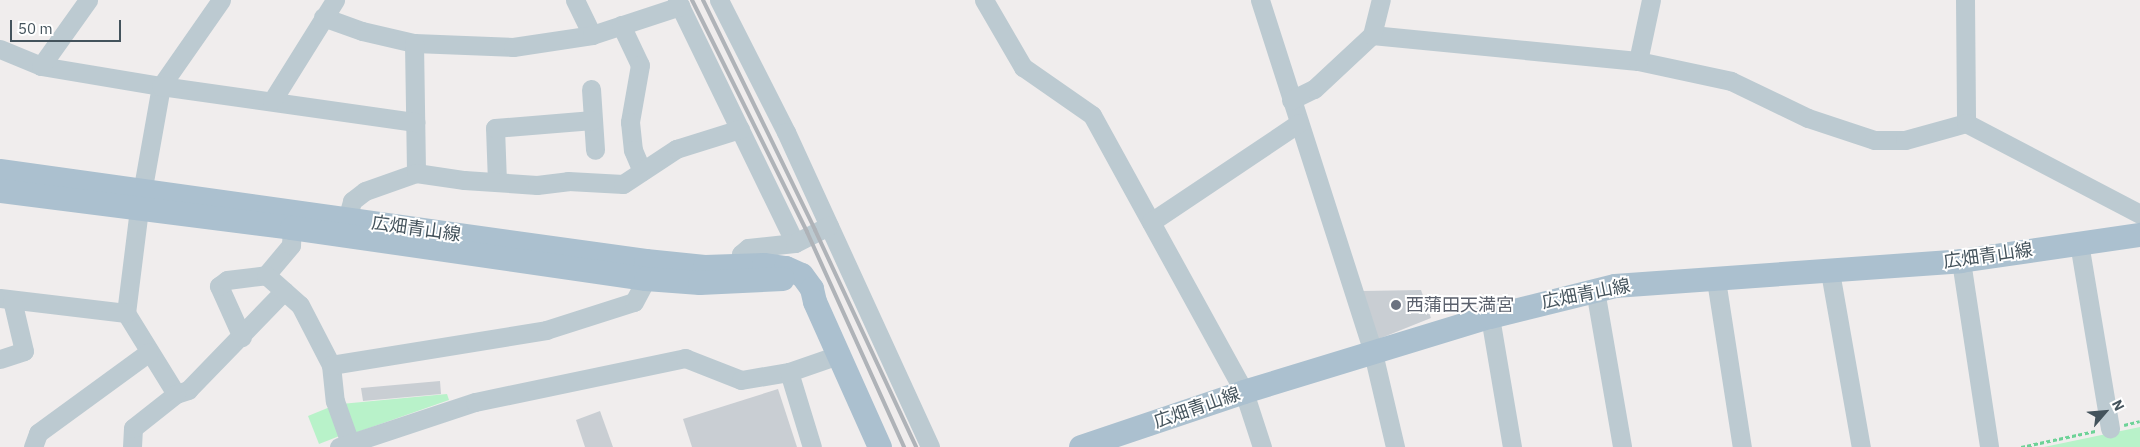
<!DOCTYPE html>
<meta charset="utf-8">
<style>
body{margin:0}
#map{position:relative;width:2140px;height:447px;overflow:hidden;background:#f0eded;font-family:"IBM Plex Sans","Noto Sans JP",sans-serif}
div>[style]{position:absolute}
.green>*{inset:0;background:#b8f2c9}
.building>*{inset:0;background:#c9ced3}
.path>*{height:2.5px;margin-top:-1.25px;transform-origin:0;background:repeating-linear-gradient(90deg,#6dd297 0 4px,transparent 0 6.5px)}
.minor>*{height:19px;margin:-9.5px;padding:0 9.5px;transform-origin:9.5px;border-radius:9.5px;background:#bccad1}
.major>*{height:24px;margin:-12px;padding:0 12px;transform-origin:12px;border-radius:12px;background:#abc0cf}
.rail>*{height:4px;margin:-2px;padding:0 2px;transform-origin:2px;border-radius:2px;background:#afb3b8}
.dots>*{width:14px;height:14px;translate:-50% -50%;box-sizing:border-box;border:2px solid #fff;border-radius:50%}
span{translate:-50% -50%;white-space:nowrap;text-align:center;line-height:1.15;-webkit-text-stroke:4px #fff;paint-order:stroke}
.street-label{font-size:18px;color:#44535c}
.worship-label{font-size:18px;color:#5b616d}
.left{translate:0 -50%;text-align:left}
.north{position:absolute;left:2080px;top:387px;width:50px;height:50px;-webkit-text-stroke:4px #fff;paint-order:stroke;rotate:63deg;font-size:14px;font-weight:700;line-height:20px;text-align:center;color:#44535c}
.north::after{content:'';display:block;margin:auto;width:18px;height:22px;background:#44535c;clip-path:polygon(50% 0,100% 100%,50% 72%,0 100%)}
.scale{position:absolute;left:10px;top:20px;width:111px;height:22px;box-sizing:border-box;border:2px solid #44535c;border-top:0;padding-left:6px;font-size:15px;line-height:18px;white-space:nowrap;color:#44535c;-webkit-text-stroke:4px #fff;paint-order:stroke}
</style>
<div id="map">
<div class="green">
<div style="clip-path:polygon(447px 394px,449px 400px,352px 434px,341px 404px)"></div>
<div style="clip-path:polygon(330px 407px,342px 435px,319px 444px,308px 416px)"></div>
<div style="clip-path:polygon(2140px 427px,2140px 447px,2044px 447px)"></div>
</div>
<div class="building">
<div style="clip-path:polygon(1421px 290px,1431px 318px,1376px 340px,1362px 291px)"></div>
<div style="clip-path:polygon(440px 381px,441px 394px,363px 401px,361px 388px)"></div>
<div style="clip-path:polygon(778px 389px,797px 447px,692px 447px,683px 419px)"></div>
<div style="clip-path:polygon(600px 411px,613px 447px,585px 447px,576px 420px)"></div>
</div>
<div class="path">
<div style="left:2124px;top:425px;width:16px;rotate:-14deg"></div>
<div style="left:2021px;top:447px;width:76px;rotate:-12.2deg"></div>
</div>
<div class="minor">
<div style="left:221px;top:0;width:105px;rotate:124.9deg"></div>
<div style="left:161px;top:86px;width:125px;rotate:100.1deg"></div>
<div style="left:139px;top:209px;width:105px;rotate:97.1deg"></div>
<div style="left:126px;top:313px;width:95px;rotate:58.3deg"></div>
<div style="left:176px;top:394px;width:13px;rotate:-18deg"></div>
<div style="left:188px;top:390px;width:138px;rotate:-45.9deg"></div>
<div style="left:575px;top:0;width:39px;rotate:64deg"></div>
<div style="left:677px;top:0;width:270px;rotate:64.1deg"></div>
<div style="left:719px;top:0;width:148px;rotate:63.1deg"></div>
<div style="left:786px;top:132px;width:346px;rotate:65.4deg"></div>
<div style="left:984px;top:0;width:78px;rotate:59.8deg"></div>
<div style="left:1023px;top:67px;width:84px;rotate:34.8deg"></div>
<div style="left:1092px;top:115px;width:316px;rotate:61.2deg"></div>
<div style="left:1244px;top:392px;width:58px;rotate:71.9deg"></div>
<div style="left:1260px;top:0;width:371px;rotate:72.2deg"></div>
<div style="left:1373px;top:353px;width:97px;rotate:76.8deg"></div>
<div style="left:1965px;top:0;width:123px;rotate:89.5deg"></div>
<div style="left:323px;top:17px;width:41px;rotate:19.7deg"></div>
<div style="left:362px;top:31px;width:53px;rotate:13deg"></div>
<div style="left:414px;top:43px;width:99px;rotate:2.3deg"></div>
<div style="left:513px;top:47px;width:80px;rotate:-8.6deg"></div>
<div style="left:592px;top:35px;width:93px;rotate:-18.2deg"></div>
<div style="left:621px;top:25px;width:44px;rotate:64.6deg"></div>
<div style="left:640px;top:65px;width:58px;rotate:100deg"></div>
<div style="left:630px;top:122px;width:28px;rotate:84deg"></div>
<div style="left:633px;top:150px;width:23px;rotate:67deg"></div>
<div style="left:1372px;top:35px;width:267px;rotate:5.6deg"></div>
<div style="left:1638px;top:61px;width:95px;rotate:12.1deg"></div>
<div style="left:1731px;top:81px;width:85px;rotate:25.7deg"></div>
<div style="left:1808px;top:118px;width:70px;rotate:18.4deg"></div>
<div style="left:1874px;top:140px;width:31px"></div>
<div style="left:1905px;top:140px;width:63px;rotate:-15.6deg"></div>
<div style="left:1966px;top:123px;width:196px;rotate:27.6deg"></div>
<div style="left:414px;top:43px;width:130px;rotate:89.1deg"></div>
<div style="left:0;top:49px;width:44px;rotate:22.5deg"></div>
<div style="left:41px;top:66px;width:122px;rotate:9.5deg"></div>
<div style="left:161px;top:86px;width:257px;rotate:8.1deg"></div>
<div style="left:1638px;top:61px;width:62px;rotate:-78deg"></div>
<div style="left:41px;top:66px;width:81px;rotate:-54.5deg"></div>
<div style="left:591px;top:89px;width:61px;rotate:86.2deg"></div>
<div style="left:1291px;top:100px;width:25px;rotate:-26deg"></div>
<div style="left:1314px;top:89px;width:79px;rotate:-43deg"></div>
<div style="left:1372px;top:35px;width:36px;rotate:-76deg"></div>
<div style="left:272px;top:101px;width:119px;rotate:-58deg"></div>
<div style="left:497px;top:182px;width:54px;rotate:-92.1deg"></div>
<div style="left:495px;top:128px;width:98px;rotate:-4.7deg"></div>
<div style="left:347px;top:219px;width:19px;rotate:-74deg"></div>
<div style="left:352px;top:201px;width:16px;rotate:-38deg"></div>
<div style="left:365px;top:191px;width:54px;rotate:-19.4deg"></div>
<div style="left:416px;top:173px;width:49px;rotate:8.3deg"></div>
<div style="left:464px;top:180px;width:73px;rotate:3.9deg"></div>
<div style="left:537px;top:185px;width:31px;rotate:-7deg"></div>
<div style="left:568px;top:181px;width:55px;rotate:3.1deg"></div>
<div style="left:623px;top:184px;width:64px;rotate:-33.4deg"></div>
<div style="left:676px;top:149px;width:67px;rotate:-17.4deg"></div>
<div style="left:1151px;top:222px;width:178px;rotate:-33.8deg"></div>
<div style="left:2079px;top:243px;width:188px;rotate:80.5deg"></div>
<div style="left:1961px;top:261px;width:188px;rotate:81.4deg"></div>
<div style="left:741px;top:265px;width:11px;rotate:-90deg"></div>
<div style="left:741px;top:254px;width:9px;rotate:-41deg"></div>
<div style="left:748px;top:248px;width:47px;rotate:-6.1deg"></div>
<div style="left:795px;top:243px;width:38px;rotate:-27deg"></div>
<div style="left:1830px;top:272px;width:178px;rotate:80deg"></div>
<div style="left:266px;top:275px;width:39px;rotate:-50deg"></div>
<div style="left:291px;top:245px;width:17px;rotate:-87deg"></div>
<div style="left:1716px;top:280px;width:169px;rotate:81.2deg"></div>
<div style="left:1595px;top:290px;width:159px;rotate:80.2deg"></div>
<div style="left:0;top:298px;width:127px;rotate:6.8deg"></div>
<div style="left:1490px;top:317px;width:132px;rotate:80.4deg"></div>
<div style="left:242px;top:337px;width:56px;rotate:-114.3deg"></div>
<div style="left:219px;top:286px;width:10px;rotate:-37deg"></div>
<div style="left:227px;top:280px;width:39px;rotate:-7deg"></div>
<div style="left:266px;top:275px;width:45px;rotate:41.4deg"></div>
<div style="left:300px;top:305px;width:68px;rotate:62.7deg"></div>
<div style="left:331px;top:365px;width:36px;rotate:84deg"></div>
<div style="left:335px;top:401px;width:45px;rotate:70.3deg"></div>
<div style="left:0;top:359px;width:25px;rotate:-18deg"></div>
<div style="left:24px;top:351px;width:52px;rotate:-103.2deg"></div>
<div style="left:331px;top:365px;width:218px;rotate:-9.2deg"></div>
<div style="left:546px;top:330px;width:92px;rotate:-17.7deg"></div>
<div style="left:634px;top:302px;width:26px;rotate:-62deg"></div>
<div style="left:789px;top:372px;width:78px;rotate:73deg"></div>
<div style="left:33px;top:447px;width:15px;rotate:-70deg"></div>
<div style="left:38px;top:433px;width:137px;rotate:-36.1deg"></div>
<div style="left:132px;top:447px;width:19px;rotate:-87deg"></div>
<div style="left:133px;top:428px;width:55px;rotate:-38.3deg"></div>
<div style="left:339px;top:447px;width:143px;rotate:-18.3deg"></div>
<div style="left:475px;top:402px;width:215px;rotate:-11.8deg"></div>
<div style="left:685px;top:358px;width:60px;rotate:21.4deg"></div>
<div style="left:741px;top:380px;width:49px;rotate:-9.5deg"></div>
<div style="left:789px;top:372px;width:52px;rotate:-19.1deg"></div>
</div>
<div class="major">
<div style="left:0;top:171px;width:652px;rotate:7.93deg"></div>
<div style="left:646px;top:261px;width:59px;rotate:5.8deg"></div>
<div style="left:705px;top:267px;width:59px;rotate:-1.9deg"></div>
<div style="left:764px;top:265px;width:22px;rotate:8deg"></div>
<div style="left:786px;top:268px;width:17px;rotate:24deg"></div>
<div style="left:802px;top:275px;width:17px;rotate:54deg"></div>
<div style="left:812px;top:289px;width:13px;rotate:77deg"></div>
<div style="left:815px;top:302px;width:159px;rotate:65.9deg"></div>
<div style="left:0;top:191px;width:294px;rotate:7.2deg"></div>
<div style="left:292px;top:228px;width:358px;rotate:8.2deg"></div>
<div style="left:646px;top:279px;width:54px;rotate:4.2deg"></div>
<div style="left:700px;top:283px;width:83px;rotate:-2.8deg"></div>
<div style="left:1081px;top:447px;width:172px;rotate:-18.6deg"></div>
<div style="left:1244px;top:392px;width:257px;rotate:-17deg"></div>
<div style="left:1490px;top:317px;width:129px;rotate:-13.9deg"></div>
<div style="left:1615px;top:286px;width:347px;rotate:-4.1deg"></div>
<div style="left:1961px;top:261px;width:181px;rotate:-8.3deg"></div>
</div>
<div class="rail">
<div style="left:692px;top:0;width:259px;rotate:63.6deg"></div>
<div style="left:807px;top:232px;width:236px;rotate:65.7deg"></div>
<div style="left:703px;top:0;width:256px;rotate:64deg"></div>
<div style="left:815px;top:230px;width:239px;rotate:65deg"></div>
</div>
<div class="dots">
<div style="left:1396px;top:305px;background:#6b7280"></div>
</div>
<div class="street-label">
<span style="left:416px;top:229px;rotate:8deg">広畑青山線</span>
<span style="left:1988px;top:256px;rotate:-8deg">広畑青山線</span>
<span style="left:1586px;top:294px;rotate:-11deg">広畑青山線</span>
<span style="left:1197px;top:408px;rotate:-19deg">広畑青山線</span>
</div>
<div class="worship-label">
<span class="left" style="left:1406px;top:305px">西蒲田天満宮</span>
</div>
<div class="north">N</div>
<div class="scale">50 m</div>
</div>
